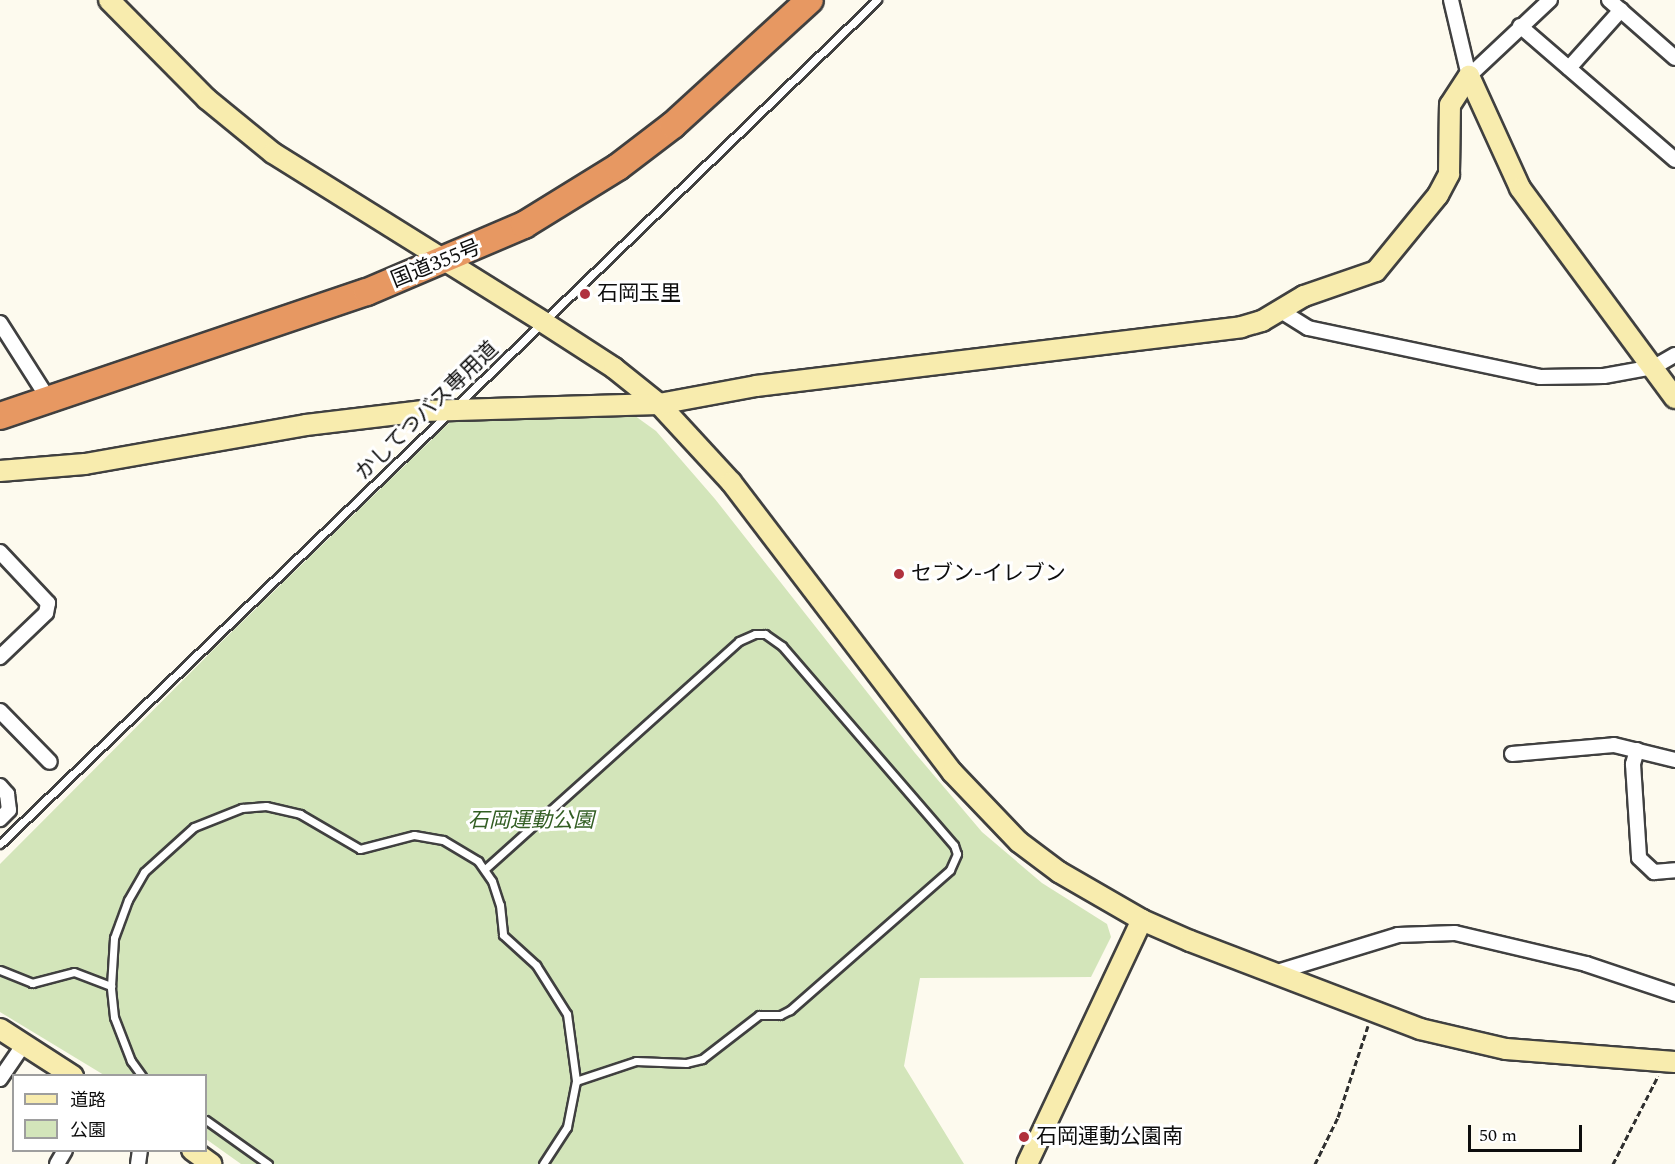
<!DOCTYPE html>
<meta charset="utf-8">
<style>
body{margin:0}
#map{position:relative;width:1675px;height:1164px;overflow:hidden;background:#fdfaee;font-family:Spectral,"Noto Sans JP",serif}
div>[style]{position:absolute}
.green>*{inset:0;background:#d3e5ba}
.path>*{height:3px;margin-top:-1.5px;transform-origin:0;background:repeating-linear-gradient(90deg,#2f2f2f 0 6px,transparent 0 9px)}
.roads{filter:drop-shadow(2px 0 #404040) drop-shadow(-2px 0 #404040) drop-shadow(0 2px #404040) drop-shadow(0 -2px #404040)}
.lane>*{height:7px;margin:-3.5px;padding:0 3.5px;transform-origin:3.5px;border-radius:3.5px;background:#fff}
.street>*{height:14px;margin:-7px;padding:0 7px;transform-origin:7px;border-radius:7px;background:#fff}
.secondary>*{height:20px;margin:-10px;padding:0 10px;transform-origin:10px;border-radius:10px;background:#f8ecae}
.highway>*{height:26px;margin:-13px;padding:0 13px;transform-origin:13px;border-radius:13px;background:#e79862}
.dots>*{width:16px;height:16px;translate:-50% -50%;box-sizing:border-box;border:3px solid #fff;border-radius:50%}
span{translate:-50% -50%;white-space:nowrap;text-align:center;line-height:1.15;-webkit-text-stroke:6px #fff;paint-order:stroke}
.street-label{font-size:21px;color:#0d0d0d}
.poi-label{font-size:21px;color:#0d0d0d}
.left{translate:0 -50%;text-align:left}
.park-label{font-size:21px;color:#325e23;font-style:italic}
.legend{position:absolute;left:12px;top:1074px;width:195px;height:78px;box-sizing:border-box;background:#fff;border:2px solid #9e9e9e;margin:0;padding:8px 10px;list-style:none;font-size:18px;color:#0d0d0d}
.legend li{display:flex;align-items:center;gap:12px;height:30px}
.legend b{width:30px;border:2px solid #9e9e9e}
.scale{position:absolute;left:1468px;top:1125px;width:114px;height:27px;box-sizing:border-box;border:3px solid #0d0d0d;border-top:0;padding-left:8px;font-size:18px;line-height:21px;white-space:nowrap;color:#0d0d0d;-webkit-text-stroke:4px #fff;paint-order:stroke}
</style>
<div id="map">
<div class="green">
<div style="clip-path:polygon(631px 413px,656px 431px,715px 499px,915px 753px,982px 832px,1042px 883px,1107px 924px,1111px 937px,1091px 977px,920px 978px,904px 1066px,964px 1164px,241px 1164px,206px 1139px,206px 1076px,104px 1075px,0 1012px,0 864px,214px 649px,453px 419px)"></div>
</div>
<div class="path">
<div style="left:1315px;top:1164px;width:52px;rotate:-63.9deg"></div>
<div style="left:1338px;top:1117px;width:96px;rotate:-71.8deg"></div>
<div style="left:1613px;top:1164px;width:99px;rotate:-62.9deg"></div>
</div>
<div class="roads">
<div class="lane">
<div style="left:456px;top:406px;width:585px;rotate:-43.96deg"></div>
<div style="left:0;top:844px;width:621px;rotate:-43.83deg"></div>
<div style="left:485px;top:869px;width:341px;rotate:-41.9deg"></div>
<div style="left:739px;top:641px;width:17px;rotate:-24deg"></div>
<div style="left:755px;top:634px;width:10px"></div>
<div style="left:765px;top:634px;width:21px;rotate:35deg"></div>
<div style="left:782px;top:646px;width:263px;rotate:49.2deg"></div>
<div style="left:954px;top:845px;width:9px;rotate:72deg"></div>
<div style="left:957px;top:854px;width:17px;rotate:114deg"></div>
<div style="left:950px;top:870px;width:213px;rotate:138.8deg"></div>
<div style="left:790px;top:1010px;width:11px;rotate:153deg"></div>
<div style="left:780px;top:1015px;width:21px;rotate:180deg"></div>
<div style="left:759px;top:1015px;width:72px;rotate:142.3deg"></div>
<div style="left:702px;top:1059px;width:16px;rotate:166deg"></div>
<div style="left:686px;top:1063px;width:50px;rotate:-177.7deg"></div>
<div style="left:636px;top:1061px;width:63px;rotate:161.6deg"></div>
<div style="left:576px;top:1081px;width:47px;rotate:101.1deg"></div>
<div style="left:567px;top:1127px;width:44px;rotate:123deg"></div>
<div style="left:0;top:970px;width:35px;rotate:22deg"></div>
<div style="left:32px;top:983px;width:43px;rotate:-14.7deg"></div>
<div style="left:74px;top:972px;width:40px;rotate:21deg"></div>
<div style="left:142px;top:1076px;width:19px;rotate:-126deg"></div>
<div style="left:131px;top:1061px;width:47px;rotate:-111.1deg"></div>
<div style="left:114px;top:1017px;width:31px;rotate:-96deg"></div>
<div style="left:111px;top:986px;width:48px;rotate:-86.4deg"></div>
<div style="left:114px;top:938px;width:40px;rotate:-69.8deg"></div>
<div style="left:128px;top:900px;width:32px;rotate:-60deg"></div>
<div style="left:144px;top:872px;width:67px;rotate:-42deg"></div>
<div style="left:194px;top:827px;width:52px;rotate:-21.6deg"></div>
<div style="left:242px;top:808px;width:24px;rotate:-5deg"></div>
<div style="left:266px;top:806px;width:35px;rotate:13deg"></div>
<div style="left:300px;top:814px;width:69px;rotate:30.3deg"></div>
<div style="left:360px;top:849px;width:56px;rotate:-14.5deg"></div>
<div style="left:414px;top:835px;width:29px;rotate:10deg"></div>
<div style="left:443px;top:840px;width:41px;rotate:31deg"></div>
<div style="left:478px;top:861px;width:24px;rotate:55deg"></div>
<div style="left:492px;top:881px;width:25px;rotate:72deg"></div>
<div style="left:500px;top:905px;width:30px;rotate:84deg"></div>
<div style="left:503px;top:935px;width:45px;rotate:42.3deg"></div>
<div style="left:536px;top:965px;width:58px;rotate:57.7deg"></div>
<div style="left:567px;top:1014px;width:68px;rotate:82.3deg"></div>
<div style="left:206px;top:1120px;width:76px;rotate:35.4deg"></div>
</div>
<div class="street">
<div style="left:1451px;top:0;width:78px;rotate:76.7deg"></div>
<div style="left:1469px;top:76px;width:111px;rotate:-43.2deg"></div>
<div style="left:1609px;top:0;width:88px;rotate:41.3deg"></div>
<div style="left:1520px;top:26px;width:205px;rotate:40.8deg"></div>
<div style="left:1569px;top:68px;width:78px;rotate:-48.1deg"></div>
<div style="left:1281px;top:311px;width:32px;rotate:32deg"></div>
<div style="left:1308px;top:328px;width:237px;rotate:11.9deg"></div>
<div style="left:1540px;top:377px;width:64px;rotate:-0.9deg"></div>
<div style="left:1604px;top:376px;width:51px;rotate:-10.2deg"></div>
<div style="left:1654px;top:367px;width:24px;rotate:-30deg"></div>
<div style="left:0;top:323px;width:91px;rotate:57.5deg"></div>
<div style="left:0;top:552px;width:70px;rotate:46.7deg"></div>
<div style="left:48px;top:603px;width:10px;rotate:101deg"></div>
<div style="left:46px;top:613px;width:64px;rotate:136.3deg"></div>
<div style="left:0;top:711px;width:71px;rotate:45.6deg"></div>
<div style="left:1637px;top:750px;width:15px;rotate:106deg"></div>
<div style="left:1633px;top:764px;width:94px;rotate:86.3deg"></div>
<div style="left:1639px;top:858px;width:21px;rotate:43deg"></div>
<div style="left:1654px;top:872px;width:21px;rotate:-5deg"></div>
<div style="left:1512px;top:754px;width:102px;rotate:-5deg"></div>
<div style="left:1614px;top:745px;width:63px;rotate:13.8deg"></div>
<div style="left:0;top:786px;width:11px;rotate:49deg"></div>
<div style="left:7px;top:794px;width:16px;rotate:83deg"></div>
<div style="left:9px;top:810px;width:13px;rotate:135deg"></div>
<div style="left:1274px;top:973px;width:130px;rotate:-17deg"></div>
<div style="left:1398px;top:935px;width:57px;rotate:-2deg"></div>
<div style="left:1455px;top:933px;width:135px;rotate:13.3deg"></div>
<div style="left:1586px;top:964px;width:94px;rotate:18.6deg"></div>
<div style="left:0;top:1079px;width:42px;rotate:-55.6deg"></div>
<div style="left:57px;top:1164px;width:16px;rotate:-60deg"></div>
<div style="left:138px;top:1164px;width:14px;rotate:-82deg"></div>
</div>
<div class="secondary">
<div style="left:109px;top:0;width:139px;rotate:45.3deg"></div>
<div style="left:207px;top:99px;width:85px;rotate:39.3deg"></div>
<div style="left:273px;top:153px;width:319px;rotate:32deg"></div>
<div style="left:543px;top:322px;width:85px;rotate:32.9deg"></div>
<div style="left:614px;top:368px;width:58px;rotate:38.7deg"></div>
<div style="left:659px;top:404px;width:106px;rotate:47.3deg"></div>
<div style="left:731px;top:482px;width:365px;rotate:52.7deg"></div>
<div style="left:952px;top:772px;width:97px;rotate:46.3deg"></div>
<div style="left:1019px;top:842px;width:50px;rotate:36.9deg"></div>
<div style="left:1059px;top:872px;width:96px;rotate:30deg"></div>
<div style="left:1142px;top:920px;width:52px;rotate:23.6deg"></div>
<div style="left:1190px;top:941px;width:246px;rotate:20.9deg"></div>
<div style="left:1420px;top:1029px;width:88px;rotate:13.1deg"></div>
<div style="left:1506px;top:1049px;width:169px;rotate:4.4deg"></div>
<div style="left:0;top:471px;width:85px;rotate:-4.7deg"></div>
<div style="left:85px;top:464px;width:224px;rotate:-10deg"></div>
<div style="left:306px;top:425px;width:118px;rotate:-6.8deg"></div>
<div style="left:423px;top:411px;width:236px;rotate:-1.7deg"></div>
<div style="left:659px;top:404px;width:99px;rotate:-10.5deg"></div>
<div style="left:756px;top:386px;width:489px;rotate:-6.9deg"></div>
<div style="left:1241px;top:327px;width:22px;rotate:-16deg"></div>
<div style="left:1262px;top:321px;width:49px;rotate:-30.8deg"></div>
<div style="left:1304px;top:296px;width:76px;rotate:-19.1deg"></div>
<div style="left:1376px;top:271px;width:98px;rotate:-50.8deg"></div>
<div style="left:1438px;top:195px;width:24px;rotate:-62deg"></div>
<div style="left:1449px;top:174px;width:69px;rotate:-89.2deg"></div>
<div style="left:1450px;top:105px;width:35px;rotate:-57deg"></div>
<div style="left:1469px;top:76px;width:123px;rotate:65.5deg"></div>
<div style="left:1520px;top:188px;width:261px;rotate:53.6deg"></div>
<div style="left:0;top:1029px;width:87px;rotate:32.8deg"></div>
<div style="left:192px;top:1150px;width:24px;rotate:36deg"></div>
<div style="left:1027px;top:1164px;width:270px;rotate:-64.8deg"></div>
</div>
<div class="highway">
<div style="left:0;top:416px;width:387px;rotate:-18.7deg"></div>
<div style="left:367px;top:292px;width:171px;rotate:-23.1deg"></div>
<div style="left:524px;top:225px;width:110px;rotate:-31.7deg"></div>
<div style="left:618px;top:167px;width:69px;rotate:-37.4deg"></div>
<div style="left:673px;top:125px;width:185px;rotate:-42.4deg"></div>
</div>
</div>
<div class="dots">
<div style="left:585px;top:294px;background:#b0313e"></div>
<div style="left:899px;top:574px;background:#b0313e"></div>
<div style="left:1024px;top:1137px;background:#b0313e"></div>
</div>
<div class="street-label">
<span style="left:436px;top:264px;rotate:-22deg">国道355号</span>
<span style="left:427px;top:411px;rotate:-44deg">かしてつバス専用道</span>
</div>
<div class="poi-label">
<span class="left" style="left:597px;top:294px">石岡玉里</span>
<span class="left" style="left:911px;top:574px">セブン-イレブン</span>
<span class="left" style="left:1036px;top:1137px">石岡運動公園南</span>
</div>
<div class="park-label">
<span style="left:531px;top:821px">石岡運動公園</span>
</div>
<ul class="legend">
<li><b style="height:8px;background:#f8ecae"></b>道路</li>
<li><b style="height:16px;background:#d3e5ba"></b>公園</li>
</ul>
<div class="scale">50 m</div>
</div>
